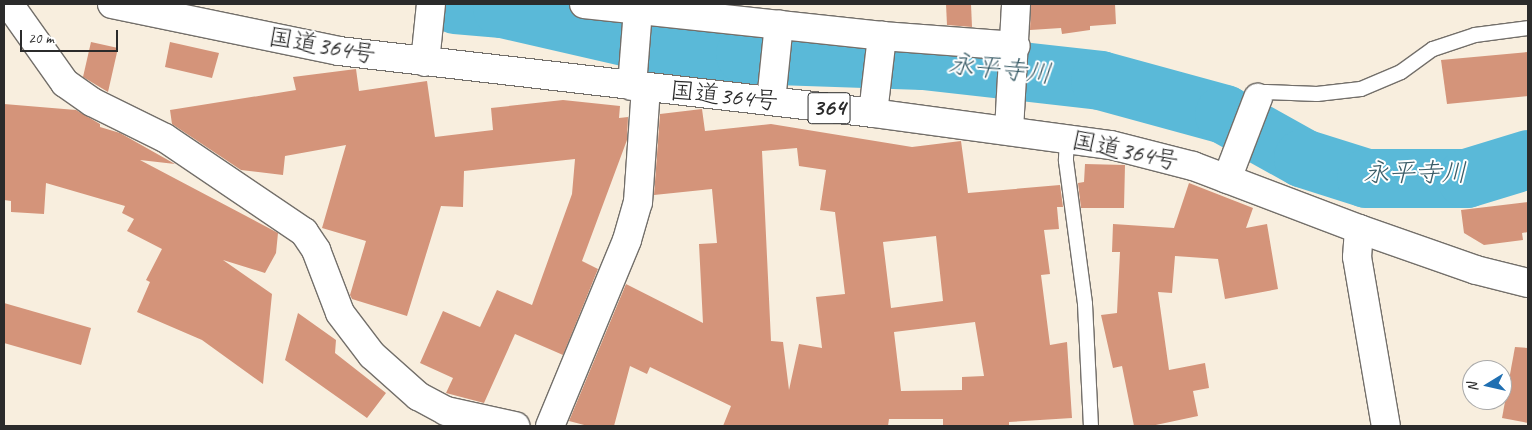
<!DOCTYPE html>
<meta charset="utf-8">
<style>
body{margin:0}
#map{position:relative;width:1532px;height:430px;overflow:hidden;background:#f8eede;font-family:Caveat,"Klee One",sans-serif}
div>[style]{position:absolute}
.river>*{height:59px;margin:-29.5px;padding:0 29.5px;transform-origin:29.5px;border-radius:29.5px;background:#5ab9d8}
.building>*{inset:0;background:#d4947a}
.roads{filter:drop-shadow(1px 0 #736f6a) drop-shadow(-1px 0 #736f6a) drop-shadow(0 1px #736f6a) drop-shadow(0 -1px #736f6a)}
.service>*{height:14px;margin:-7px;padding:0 7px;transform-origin:7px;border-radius:7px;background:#fff}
.minor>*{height:28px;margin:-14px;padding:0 14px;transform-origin:14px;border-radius:14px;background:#fff}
.trunk>*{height:28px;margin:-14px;padding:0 14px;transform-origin:14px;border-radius:14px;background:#fff}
span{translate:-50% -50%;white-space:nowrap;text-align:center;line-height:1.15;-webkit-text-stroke:4px #fff;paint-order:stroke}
.shield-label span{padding:1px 4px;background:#fff;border:1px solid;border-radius:4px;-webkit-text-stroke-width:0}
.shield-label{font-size:24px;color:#2b2b2b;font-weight:700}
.street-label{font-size:25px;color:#2b2b2b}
.water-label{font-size:26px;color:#3b5d68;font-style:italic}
.frame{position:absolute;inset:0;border:5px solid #2b2b2b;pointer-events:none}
.north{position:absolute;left:1462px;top:360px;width:50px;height:50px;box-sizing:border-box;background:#fff;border:1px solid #aaa;border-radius:50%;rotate:261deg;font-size:14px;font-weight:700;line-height:20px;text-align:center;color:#2b2b2b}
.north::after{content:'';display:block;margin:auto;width:18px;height:22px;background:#1f6fb2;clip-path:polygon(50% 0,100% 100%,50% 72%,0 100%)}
.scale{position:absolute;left:20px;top:30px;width:98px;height:22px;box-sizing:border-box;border:2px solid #2b2b2b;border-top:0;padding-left:6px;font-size:15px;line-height:18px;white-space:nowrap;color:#2b2b2b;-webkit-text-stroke:4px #fff;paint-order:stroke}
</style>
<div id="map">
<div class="river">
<div style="left:455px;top:4px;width:47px;rotate:4.9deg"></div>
<div style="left:502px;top:8px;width:161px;rotate:12.9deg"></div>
<div style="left:659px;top:44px;width:87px;rotate:6.6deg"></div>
<div style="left:745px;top:54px;width:178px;rotate:1.9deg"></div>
<div style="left:923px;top:60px;width:178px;rotate:6.4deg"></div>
<div style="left:1100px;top:80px;width:129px;rotate:15.3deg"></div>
<div style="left:1224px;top:114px;width:90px;rotate:29.1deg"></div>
<div style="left:1303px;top:158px;width:66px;rotate:17.6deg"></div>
<div style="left:1366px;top:178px;width:100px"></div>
<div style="left:1466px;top:178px;width:65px;rotate:-17deg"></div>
</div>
<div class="building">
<div style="clip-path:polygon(946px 4px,971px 4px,972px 27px,947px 25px)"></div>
<div style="clip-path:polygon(1031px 4px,1115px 4px,1116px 24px,1090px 26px,1090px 30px,1062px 34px,1061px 28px,1030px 30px)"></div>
<div style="clip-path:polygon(91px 42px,118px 48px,108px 92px,83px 77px)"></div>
<div style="clip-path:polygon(170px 42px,219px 53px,212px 78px,165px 67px)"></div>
<div style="clip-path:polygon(1528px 52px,1528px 96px,1447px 104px,1441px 60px)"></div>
<div style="clip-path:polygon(356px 69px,359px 91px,427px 81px,435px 137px,493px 130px,491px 108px,563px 100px,620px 106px,619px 118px,628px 117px,627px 140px,582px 261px,598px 269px,563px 355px,515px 334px,484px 403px,446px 393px,453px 378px,420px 363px,443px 311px,480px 327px,497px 290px,532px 305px,572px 194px,575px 159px,464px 171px,463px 207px,441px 206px,407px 316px,352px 299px,350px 295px,366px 241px,322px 228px,346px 145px,285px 156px,283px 175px,241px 170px,172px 124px,170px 110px,296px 90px,293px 77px)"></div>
<div style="clip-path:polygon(4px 104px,76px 110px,100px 124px,100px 127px,120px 133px,175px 164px,140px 160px,278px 233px,276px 253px,265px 273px,223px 260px,272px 294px,263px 384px,202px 340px,137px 312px,150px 282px,146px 280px,162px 249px,127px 231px,134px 219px,122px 213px,125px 206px,46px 183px,44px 214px,11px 212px,11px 201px,4px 200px)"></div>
<div style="clip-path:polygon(evenodd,702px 109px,705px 131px,771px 124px,912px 147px,961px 141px,968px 193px,1060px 185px,1063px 207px,1057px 207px,1059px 229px,1044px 230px,1050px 274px,1041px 275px,1050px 345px,1067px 342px,1072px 418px,1009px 422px,1009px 426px,943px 426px,943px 419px,889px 419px,888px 426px,723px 426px,731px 406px,650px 367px,647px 374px,630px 366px,614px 426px,588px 426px,569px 421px,626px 284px,703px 323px,699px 244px,717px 243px,712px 189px,654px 195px,660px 114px,702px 109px,797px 148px,799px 166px,826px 170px,820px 210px,835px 212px,845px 294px,816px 297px,822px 348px,799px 344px,789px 390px,783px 342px,771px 341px,762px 151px,797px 148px,702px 109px,936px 236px,943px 301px,891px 308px,883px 242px,936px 236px,702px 109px,975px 322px,984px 376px,962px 377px,962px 390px,901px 391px,894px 332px,975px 322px)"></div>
<div style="clip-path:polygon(1085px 164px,1125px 165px,1124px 208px,1081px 208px,1078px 183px,1084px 182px)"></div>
<div style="clip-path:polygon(1189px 183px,1253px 208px,1246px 228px,1267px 224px,1278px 289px,1225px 299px,1218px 259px,1175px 256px,1172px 293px,1158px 292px,1169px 370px,1205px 363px,1209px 388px,1193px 391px,1198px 416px,1151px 426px,1134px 426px,1122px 366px,1113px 368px,1101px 315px,1117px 313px,1120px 252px,1112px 252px,1113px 224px,1174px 228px)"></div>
<div style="clip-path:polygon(1528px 202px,1528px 232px,1522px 233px,1523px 240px,1484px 245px,1464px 233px,1461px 210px)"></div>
<div style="clip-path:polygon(4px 303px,91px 328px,81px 365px,4px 343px)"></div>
<div style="clip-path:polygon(298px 313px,336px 340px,335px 353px,386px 393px,367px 418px,285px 360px)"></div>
<div style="clip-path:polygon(1515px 347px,1528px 348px,1528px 423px,1502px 418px)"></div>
</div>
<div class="roads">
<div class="service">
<div style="left:1258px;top:98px;width:10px;rotate:-37deg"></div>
<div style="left:1266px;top:92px;width:51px;rotate:2.2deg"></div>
<div style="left:1317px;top:94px;width:44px;rotate:-6.5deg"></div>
<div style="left:1361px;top:89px;width:43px;rotate:-23deg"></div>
<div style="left:1401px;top:72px;width:39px;rotate:-36deg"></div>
<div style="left:1433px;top:49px;width:44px;rotate:-18.4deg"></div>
<div style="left:1475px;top:35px;width:53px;rotate:-7.5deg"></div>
<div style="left:1067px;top:139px;width:22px;rotate:93deg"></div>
<div style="left:1066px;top:161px;width:144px;rotate:82.4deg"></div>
<div style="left:1085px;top:304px;width:122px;rotate:87.2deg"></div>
</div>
<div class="minor">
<div style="left:9px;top:4px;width:97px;rotate:54.7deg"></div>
<div style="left:65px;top:83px;width:33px;rotate:35deg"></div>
<div style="left:92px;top:102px;width:81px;rotate:26.3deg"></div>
<div style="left:165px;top:138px;width:168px;rotate:34.1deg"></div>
<div style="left:304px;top:232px;width:22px;rotate:56deg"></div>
<div style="left:316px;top:250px;width:67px;rotate:69.1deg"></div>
<div style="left:340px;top:313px;width:53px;rotate:52.7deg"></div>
<div style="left:372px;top:355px;width:62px;rotate:41.7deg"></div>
<div style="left:418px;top:396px;width:32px;rotate:28deg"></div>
<div style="left:446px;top:411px;width:71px;rotate:12.3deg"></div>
<div style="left:584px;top:4px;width:300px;rotate:6.1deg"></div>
<div style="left:882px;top:36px;width:134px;rotate:4.3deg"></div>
<div style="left:425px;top:62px;width:58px;rotate:-84.1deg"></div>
<div style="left:632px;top:86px;width:77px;rotate:-85.5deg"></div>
<div style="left:771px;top:101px;width:77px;rotate:-84.1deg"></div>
<div style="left:873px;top:113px;width:78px;rotate:-83.3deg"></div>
<div style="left:1009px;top:130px;width:126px;rotate:-86.8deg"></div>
<div style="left:1227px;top:179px;width:87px;rotate:-69.1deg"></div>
<div style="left:1359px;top:229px;width:28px;rotate:94deg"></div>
<div style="left:1357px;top:257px;width:171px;rotate:80.3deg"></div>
<div style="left:550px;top:426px;width:201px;rotate:-67.5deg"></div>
<div style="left:627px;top:240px;width:40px;rotate:-74deg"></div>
<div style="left:638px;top:202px;width:114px;rotate:-86deg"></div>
</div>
<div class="trunk">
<div style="left:112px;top:4px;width:232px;rotate:11.7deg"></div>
<div style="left:339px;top:51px;width:538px;rotate:6.62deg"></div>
<div style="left:873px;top:113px;width:240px;rotate:7.7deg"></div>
<div style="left:1111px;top:145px;width:85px;rotate:14.4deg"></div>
<div style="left:1193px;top:166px;width:178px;rotate:20.8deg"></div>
<div style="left:1359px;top:229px;width:124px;rotate:19.3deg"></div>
<div style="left:1476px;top:270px;width:54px;rotate:14deg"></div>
</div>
</div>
<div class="shield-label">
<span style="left:829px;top:108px">364</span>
</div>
<div class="street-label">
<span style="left:322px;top:46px;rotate:10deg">国道364号</span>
<span style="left:724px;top:96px;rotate:6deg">国道364号</span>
<span style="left:1125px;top:151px;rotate:12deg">国道364号</span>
</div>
<div class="water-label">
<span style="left:1000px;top:69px;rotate:6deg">永平寺川</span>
<span style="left:1415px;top:173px">永平寺川</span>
</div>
<div class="frame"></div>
<div class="north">N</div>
<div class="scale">20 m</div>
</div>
